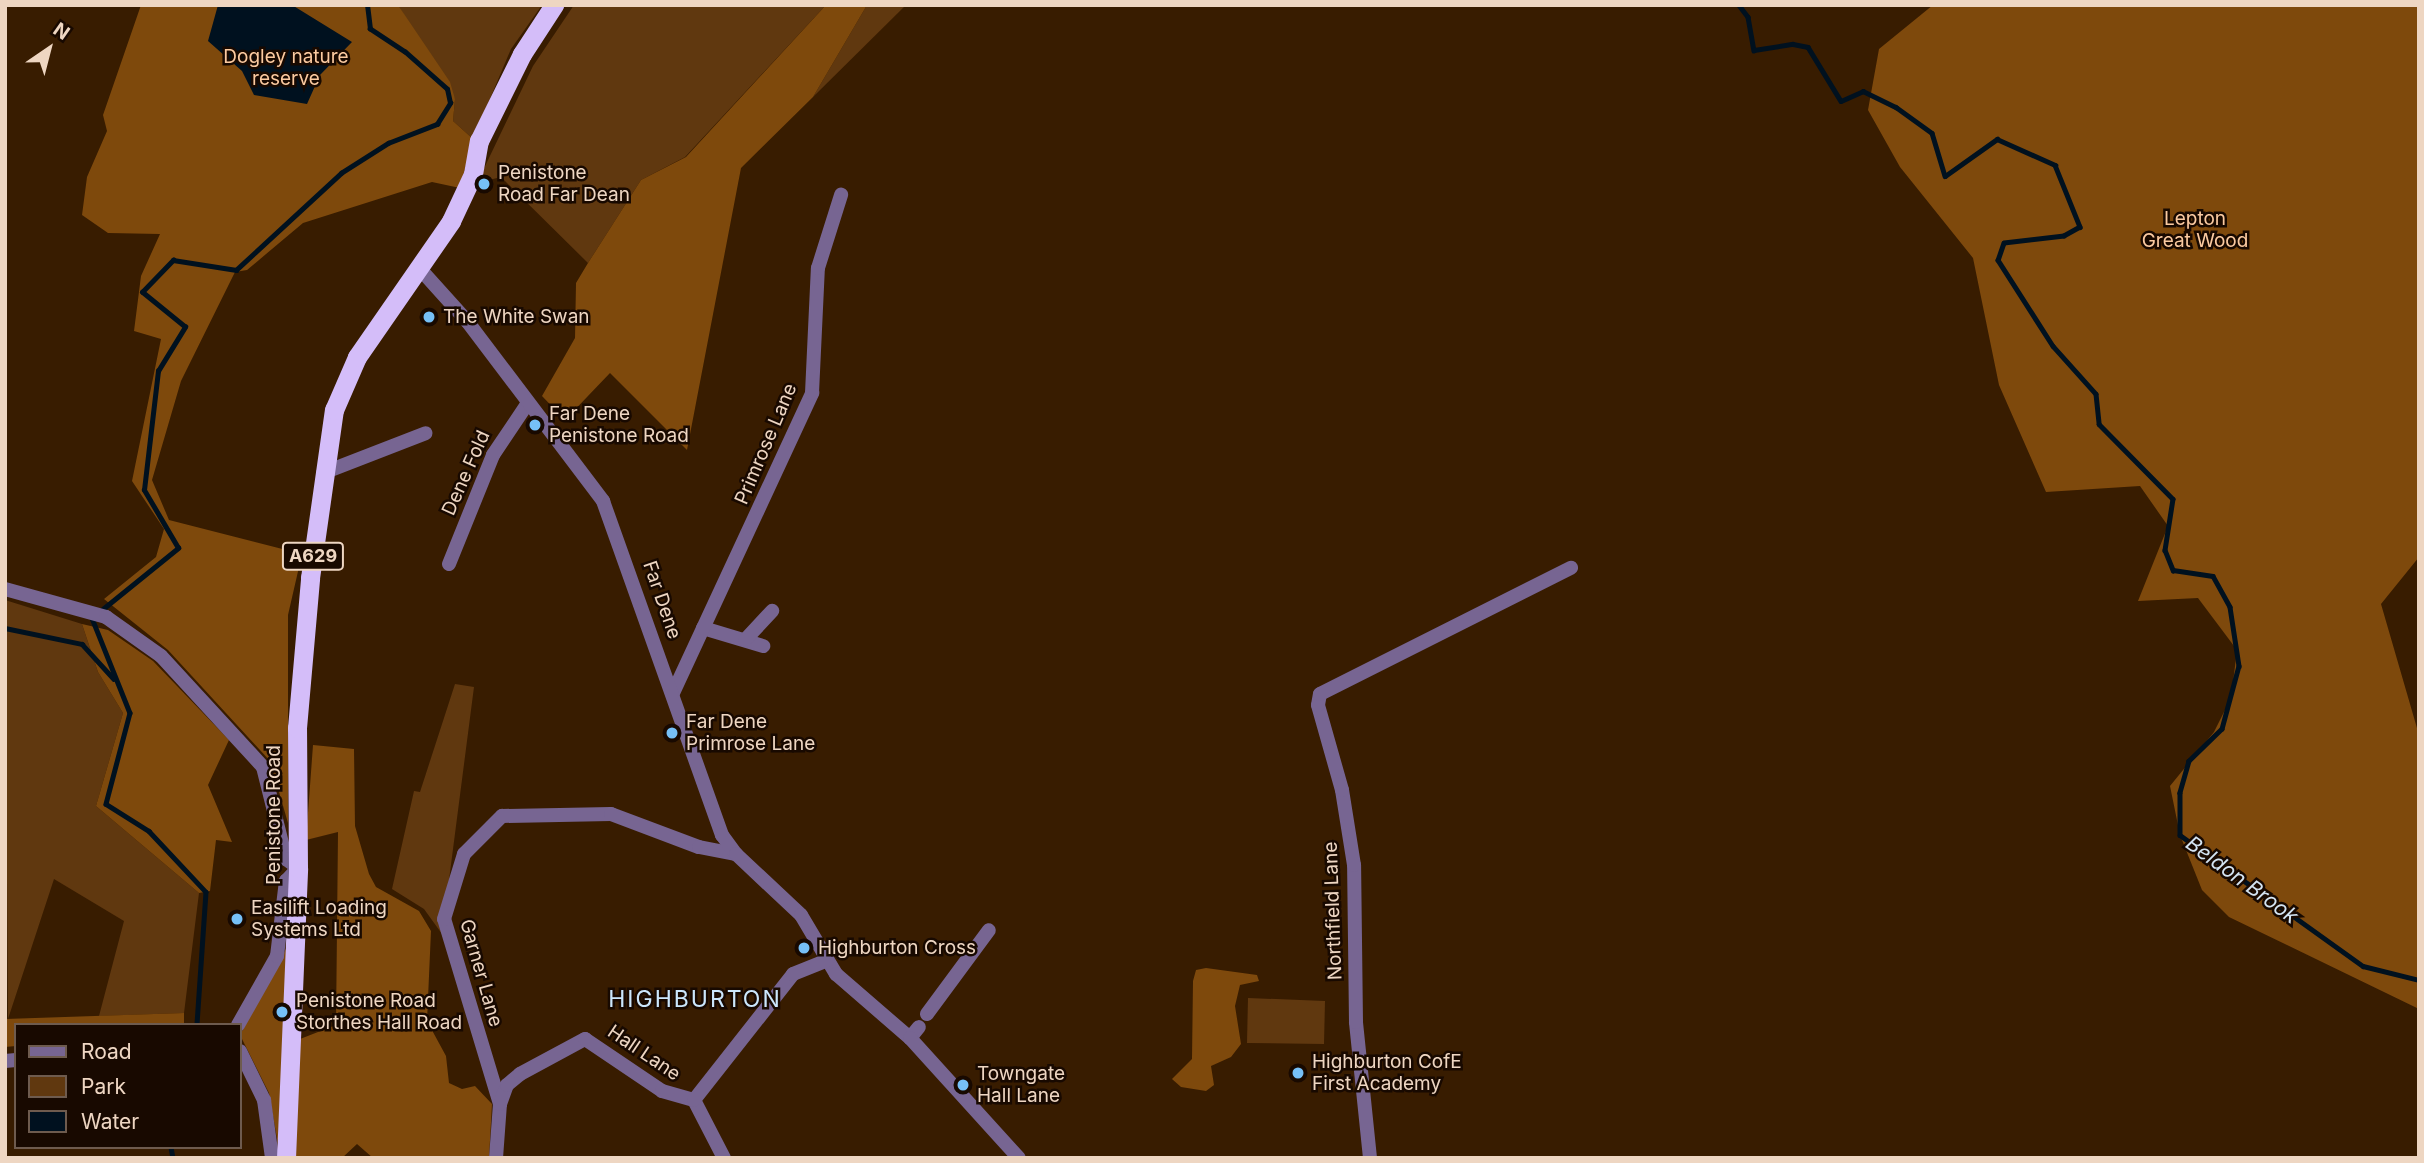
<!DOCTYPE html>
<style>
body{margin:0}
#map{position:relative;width:2424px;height:1163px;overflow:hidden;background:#381c00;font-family:Inter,sans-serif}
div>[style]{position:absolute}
.green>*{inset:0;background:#60380f}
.forest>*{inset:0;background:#7e490c}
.water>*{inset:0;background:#00111f}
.stream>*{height:4.5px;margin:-2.25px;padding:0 2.25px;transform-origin:2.25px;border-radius:2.25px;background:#00111f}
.minor>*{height:14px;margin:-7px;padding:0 7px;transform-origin:7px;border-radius:7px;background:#776592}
.tertiary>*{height:14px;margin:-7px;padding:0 7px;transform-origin:7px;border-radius:7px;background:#776592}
.trunk>*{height:19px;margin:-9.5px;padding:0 9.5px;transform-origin:9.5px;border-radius:9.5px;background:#d4bdf9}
.dots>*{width:19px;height:19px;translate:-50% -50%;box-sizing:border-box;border:4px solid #180900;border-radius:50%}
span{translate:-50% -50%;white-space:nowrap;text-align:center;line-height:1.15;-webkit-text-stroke:5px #180900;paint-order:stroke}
.shield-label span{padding:2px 5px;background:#180900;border:2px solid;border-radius:5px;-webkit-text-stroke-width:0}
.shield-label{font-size:18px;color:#eed6c2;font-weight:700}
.park-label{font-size:19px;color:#fbcaa0}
.poi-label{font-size:19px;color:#eed6c2}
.left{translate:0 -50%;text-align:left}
.street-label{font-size:19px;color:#eed6c2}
.water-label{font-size:21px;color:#d4e4f2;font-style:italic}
.quarter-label{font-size:23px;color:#cce7fc;letter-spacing:2px}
.frame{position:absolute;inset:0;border:7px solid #eed6c2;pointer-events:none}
.legend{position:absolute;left:14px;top:1023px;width:228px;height:126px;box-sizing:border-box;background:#180900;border:2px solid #6e5b4e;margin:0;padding:9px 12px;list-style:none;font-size:21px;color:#eed6c2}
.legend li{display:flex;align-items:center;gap:14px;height:35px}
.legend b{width:35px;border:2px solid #6e5b4e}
.north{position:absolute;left:14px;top:14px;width:70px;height:70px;-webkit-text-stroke:5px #180900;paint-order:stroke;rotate:35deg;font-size:19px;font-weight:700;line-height:28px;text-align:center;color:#eed6c2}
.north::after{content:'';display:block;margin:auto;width:24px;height:32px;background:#eed6c2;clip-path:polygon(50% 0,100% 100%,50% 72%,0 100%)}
</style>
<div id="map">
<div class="green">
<div style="clip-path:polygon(398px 5px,542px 5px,511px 49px,473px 139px,453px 121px,455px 99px)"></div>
<div style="clip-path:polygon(574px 5px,826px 5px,685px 157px,641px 180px,588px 263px,501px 177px,477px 183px,533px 66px)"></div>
<div style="clip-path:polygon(867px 5px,906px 5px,813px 97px)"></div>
<div style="clip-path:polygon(5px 600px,82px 624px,98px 672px,123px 713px,96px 806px,199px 893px,184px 1013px,99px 1016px,124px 921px,54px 879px,8px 1019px)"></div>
<div style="clip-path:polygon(455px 684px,474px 687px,442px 934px,424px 909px,392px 889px,414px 791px,420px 792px)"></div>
<div style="clip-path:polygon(1248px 998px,1325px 1001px,1324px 1044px,1247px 1043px)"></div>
</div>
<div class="forest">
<div style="clip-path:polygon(141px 5px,398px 5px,450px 82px,455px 99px,453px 121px,473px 139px,460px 188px,432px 182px,303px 223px,247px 270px,235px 272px,181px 381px,152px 480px,169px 520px,302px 554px,288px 615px,288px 823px,270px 761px,168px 650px,104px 599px,156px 557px,164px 529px,132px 481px,161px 339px,134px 331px,141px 276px,160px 234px,108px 233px,82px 215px,87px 177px,107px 131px,103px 115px)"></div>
<div style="clip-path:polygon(826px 5px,867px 5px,813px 97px,741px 168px,687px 450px,610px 373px,565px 420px,542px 396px,575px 338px,576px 283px,588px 263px,641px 180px,686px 157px)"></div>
<div style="clip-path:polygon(1933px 5px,2419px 5px,2419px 557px,2381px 604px,2419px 735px,2419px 1009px,2229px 917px,2202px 890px,2180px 835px,2170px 786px,2214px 732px,2231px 698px,2237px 650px,2198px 598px,2138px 601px,2168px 526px,2140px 486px,2046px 492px,1999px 385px,1973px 258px,1900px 167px,1868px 110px,1879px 49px)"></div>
<div style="clip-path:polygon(82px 624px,108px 630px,153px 661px,229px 740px,208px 785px,232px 842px,216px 840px,210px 891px,199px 893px,96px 806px,123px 713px,98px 672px)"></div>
<div style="clip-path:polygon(313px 745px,354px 749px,355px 826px,369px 874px,376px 887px,419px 911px,431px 931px,427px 1021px,446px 1056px,449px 1083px,462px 1089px,475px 1086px,492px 1104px,489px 1158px,373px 1158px,357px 1144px,342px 1158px,293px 1158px,300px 1039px,336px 1025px,338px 832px,306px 840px)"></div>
<div style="clip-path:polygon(288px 945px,278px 1144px,269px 1093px,240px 1035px)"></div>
<div style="clip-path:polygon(1206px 968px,1257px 975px,1259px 981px,1240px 985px,1235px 1006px,1241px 1044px,1231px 1057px,1211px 1066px,1214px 1085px,1206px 1091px,1181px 1087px,1172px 1079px,1192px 1059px,1193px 981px,1196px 970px)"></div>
<div style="clip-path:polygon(184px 1013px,184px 1025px,16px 1025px,16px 1046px,5px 1047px,5px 1019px)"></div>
</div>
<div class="water">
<div style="clip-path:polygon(218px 5px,292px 5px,352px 42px,320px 75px,307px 104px,254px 95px,242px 71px,208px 41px)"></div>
</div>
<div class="stream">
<div style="left:1739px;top:5px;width:15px;rotate:53deg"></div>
<div style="left:1748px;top:17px;width:34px;rotate:80deg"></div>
<div style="left:1754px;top:50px;width:39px;rotate:-9deg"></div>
<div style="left:1793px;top:44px;width:15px;rotate:11deg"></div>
<div style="left:1808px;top:47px;width:63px;rotate:58.6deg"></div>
<div style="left:1841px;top:101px;width:24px;rotate:-24deg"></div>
<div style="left:1863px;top:91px;width:37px;rotate:26deg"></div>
<div style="left:1896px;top:107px;width:44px;rotate:35.8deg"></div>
<div style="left:1932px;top:133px;width:45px;rotate:73.2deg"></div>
<div style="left:1945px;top:176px;width:64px;rotate:-35.4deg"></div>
<div style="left:1997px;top:139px;width:64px;rotate:24.1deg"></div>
<div style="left:2055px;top:165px;width:67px;rotate:68deg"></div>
<div style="left:2080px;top:227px;width:18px;rotate:151deg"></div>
<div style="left:2064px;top:236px;width:60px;rotate:173.3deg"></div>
<div style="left:2004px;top:243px;width:18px;rotate:109deg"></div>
<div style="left:1998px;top:260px;width:102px;rotate:57.4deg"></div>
<div style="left:2053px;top:346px;width:64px;rotate:48.1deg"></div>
<div style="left:2096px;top:394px;width:30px;rotate:84deg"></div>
<div style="left:2099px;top:424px;width:105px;rotate:45.4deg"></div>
<div style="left:2173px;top:499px;width:52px;rotate:98.9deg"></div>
<div style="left:2165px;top:550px;width:22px;rotate:68deg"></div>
<div style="left:2173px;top:570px;width:40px;rotate:8.5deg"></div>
<div style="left:2213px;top:576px;width:35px;rotate:61deg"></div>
<div style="left:2230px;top:607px;width:60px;rotate:81.3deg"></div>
<div style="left:2239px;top:666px;width:65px;rotate:105.1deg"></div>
<div style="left:2222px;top:729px;width:46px;rotate:135.9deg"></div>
<div style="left:2189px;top:761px;width:33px;rotate:106deg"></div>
<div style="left:2180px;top:793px;width:42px;rotate:90deg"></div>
<div style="left:2180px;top:835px;width:225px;rotate:35.6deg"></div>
<div style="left:2363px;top:966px;width:58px;rotate:14deg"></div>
<div style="left:99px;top:612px;width:102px;rotate:-39deg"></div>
<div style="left:178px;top:548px;width:67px;rotate:-120.4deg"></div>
<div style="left:144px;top:490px;width:120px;rotate:-83.3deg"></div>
<div style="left:158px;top:371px;width:52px;rotate:-58.5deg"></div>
<div style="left:185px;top:327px;width:55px;rotate:-140.9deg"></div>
<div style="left:142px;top:292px;width:45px;rotate:-45.9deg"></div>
<div style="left:173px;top:260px;width:64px;rotate:9deg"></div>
<div style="left:236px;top:270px;width:143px;rotate:-42.7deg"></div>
<div style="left:341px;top:173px;width:56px;rotate:-32.6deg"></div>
<div style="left:388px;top:143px;width:53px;rotate:-21.2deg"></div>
<div style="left:437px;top:124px;width:25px;rotate:-58deg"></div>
<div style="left:450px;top:103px;width:14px;rotate:-102deg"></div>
<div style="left:447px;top:89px;width:56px;rotate:-138.6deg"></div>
<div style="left:405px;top:52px;width:42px;rotate:-146.7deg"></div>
<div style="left:370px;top:29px;width:24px;rotate:-97deg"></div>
<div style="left:92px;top:618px;width:102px;rotate:68.2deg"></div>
<div style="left:130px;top:713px;width:94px;rotate:104.8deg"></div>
<div style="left:106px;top:804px;width:51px;rotate:32.1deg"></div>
<div style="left:149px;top:831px;width:83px;rotate:46.9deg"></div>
<div style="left:206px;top:892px;width:133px;rotate:93.9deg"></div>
<div style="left:5px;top:628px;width:79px;rotate:11.7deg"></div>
<div style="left:82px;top:644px;width:47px;rotate:47.6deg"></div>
<div style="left:171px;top:1147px;width:11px;rotate:80deg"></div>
</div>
<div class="minor">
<div style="left:323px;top:473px;width:110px;rotate:-21.2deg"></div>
<div style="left:449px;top:564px;width:118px;rotate:-68deg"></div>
<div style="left:493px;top:455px;width:63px;rotate:-56.1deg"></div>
<div style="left:5px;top:589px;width:105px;rotate:15.5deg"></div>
<div style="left:106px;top:617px;width:67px;rotate:35.3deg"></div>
<div style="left:161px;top:656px;width:151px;rotate:47.4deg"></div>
<div style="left:263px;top:767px;width:95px;rotate:76deg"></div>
<div style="left:286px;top:859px;width:15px;rotate:37deg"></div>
<div style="left:703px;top:628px;width:63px;rotate:16.7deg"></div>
<div style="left:745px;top:640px;width:40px;rotate:-47deg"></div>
<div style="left:673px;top:693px;width:331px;rotate:-65.1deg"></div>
<div style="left:812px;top:393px;width:125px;rotate:-87.3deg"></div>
<div style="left:818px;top:268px;width:77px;rotate:-72.5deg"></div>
<div style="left:927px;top:1014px;width:104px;rotate:-53.6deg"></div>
<div style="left:910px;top:1038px;width:14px;rotate:-51deg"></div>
<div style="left:240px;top:1051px;width:55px;rotate:63.9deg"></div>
<div style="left:264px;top:1100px;width:59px;rotate:82.1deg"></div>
<div style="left:694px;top:1100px;width:65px;rotate:62.7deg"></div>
<div style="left:500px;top:1104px;width:193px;rotate:-106.8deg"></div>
<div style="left:444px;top:919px;width:68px;rotate:-72.9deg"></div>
<div style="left:464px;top:854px;width:54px;rotate:-45deg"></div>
<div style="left:502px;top:816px;width:109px;rotate:-1.1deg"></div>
<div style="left:611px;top:814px;width:94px;rotate:20.6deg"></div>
<div style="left:699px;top:847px;width:38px;rotate:11deg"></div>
<div style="left:1370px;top:1158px;width:137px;rotate:-95.9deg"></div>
<div style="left:1356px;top:1022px;width:157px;rotate:-90.7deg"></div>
<div style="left:1354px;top:865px;width:76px;rotate:-99.1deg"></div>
<div style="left:1342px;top:790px;width:88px;rotate:-105.8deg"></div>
<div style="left:1318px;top:705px;width:11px;rotate:-80deg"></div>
<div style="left:1320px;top:694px;width:281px;rotate:-26.7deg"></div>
</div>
<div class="tertiary">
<div style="left:421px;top:270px;width:69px;rotate:48deg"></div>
<div style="left:467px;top:321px;width:226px;rotate:52.9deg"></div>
<div style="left:603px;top:501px;width:355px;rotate:70.4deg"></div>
<div style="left:722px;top:835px;width:24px;rotate:54deg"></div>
<div style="left:736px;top:854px;width:89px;rotate:43.2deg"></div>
<div style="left:801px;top:915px;width:69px;rotate:59.3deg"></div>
<div style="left:836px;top:974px;width:98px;rotate:40.9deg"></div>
<div style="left:910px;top:1038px;width:162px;rotate:47.8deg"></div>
<div style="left:238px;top:1025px;width:79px;rotate:-60.5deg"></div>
<div style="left:277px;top:956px;width:76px;rotate:-83.2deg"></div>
<div style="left:286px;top:881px;width:18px;rotate:-47deg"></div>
<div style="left:5px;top:1061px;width:11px;rotate:-5deg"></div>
<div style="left:496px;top:1158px;width:54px;rotate:-85.8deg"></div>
<div style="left:500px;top:1104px;width:20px;rotate:-70deg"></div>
<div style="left:507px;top:1085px;width:17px;rotate:-40deg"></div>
<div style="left:520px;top:1074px;width:74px;rotate:-28.3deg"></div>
<div style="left:585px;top:1039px;width:93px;rotate:34deg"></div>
<div style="left:662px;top:1091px;width:33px;rotate:16deg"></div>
<div style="left:694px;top:1100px;width:160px;rotate:-51.8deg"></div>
<div style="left:793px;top:974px;width:37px;rotate:-22deg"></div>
</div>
<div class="trunk">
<div style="left:286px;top:1158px;width:290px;rotate:-87.6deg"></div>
<div style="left:298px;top:868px;width:140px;rotate:-90.4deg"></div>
<div style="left:297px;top:728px;width:151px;rotate:-85deg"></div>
<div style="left:310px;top:578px;width:170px;rotate:-81.9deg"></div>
<div style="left:334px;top:410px;width:58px;rotate:-66.5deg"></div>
<div style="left:357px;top:357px;width:165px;rotate:-55.3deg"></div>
<div style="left:451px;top:221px;width:52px;rotate:-64.9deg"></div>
<div style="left:473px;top:174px;width:34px;rotate:-80deg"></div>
<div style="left:479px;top:141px;width:97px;rotate:-63.7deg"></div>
<div style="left:522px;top:54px;width:59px;rotate:-56.9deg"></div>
</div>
<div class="dots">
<div style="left:484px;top:184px;background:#76c0f7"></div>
<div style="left:429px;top:317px;background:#76c0f7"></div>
<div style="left:535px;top:425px;background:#76c0f7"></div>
<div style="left:672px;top:733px;background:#76c0f7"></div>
<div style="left:237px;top:919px;background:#76c0f7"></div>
<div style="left:804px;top:948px;background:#76c0f7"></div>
<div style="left:282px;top:1012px;background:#76c0f7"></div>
<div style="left:1298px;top:1073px;background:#76c0f7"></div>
<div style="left:963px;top:1085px;background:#76c0f7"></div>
</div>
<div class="shield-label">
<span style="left:313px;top:556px">A629</span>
</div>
<div class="park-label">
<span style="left:286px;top:68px">Dogley nature<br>reserve</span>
<span style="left:2195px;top:230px">Lepton<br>Great Wood</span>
</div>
<div class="poi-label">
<span class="left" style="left:498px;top:184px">Penistone<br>Road Far Dean</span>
<span class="left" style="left:443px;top:317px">The White Swan</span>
<span class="left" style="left:549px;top:425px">Far Dene<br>Penistone Road</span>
<span class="left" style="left:686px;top:733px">Far Dene<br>Primrose Lane</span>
<span class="left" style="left:251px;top:919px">Easilift Loading<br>Systems Ltd</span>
<span class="left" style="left:818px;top:948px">Highburton Cross</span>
<span class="left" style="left:296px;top:1012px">Penistone Road<br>Storthes Hall Road</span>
<span class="left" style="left:1312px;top:1073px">Highburton CofE<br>First Academy</span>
<span class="left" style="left:977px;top:1085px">Towngate<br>Hall Lane</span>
</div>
<div class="street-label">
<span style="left:766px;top:444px;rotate:-67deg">Primrose Lane</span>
<span style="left:466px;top:473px;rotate:-66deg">Dene Fold</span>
<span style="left:662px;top:600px;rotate:71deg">Far Dene</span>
<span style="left:274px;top:815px;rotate:-90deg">Penistone Road</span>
<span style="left:1333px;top:911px;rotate:-92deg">Northfield Lane</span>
<span style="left:481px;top:973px;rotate:74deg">Garner Lane</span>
<span style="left:644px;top:1053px;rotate:34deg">Hall Lane</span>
</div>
<div class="water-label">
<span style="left:2242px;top:880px;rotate:36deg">Beldon Brook</span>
</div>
<div class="quarter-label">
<span style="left:695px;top:999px">HIGHBURTON</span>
</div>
<div class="frame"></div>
<ul class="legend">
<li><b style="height:9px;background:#776592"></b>Road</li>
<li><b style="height:19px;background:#60380f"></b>Park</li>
<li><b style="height:19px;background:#00111f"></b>Water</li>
</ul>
<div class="north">N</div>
</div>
